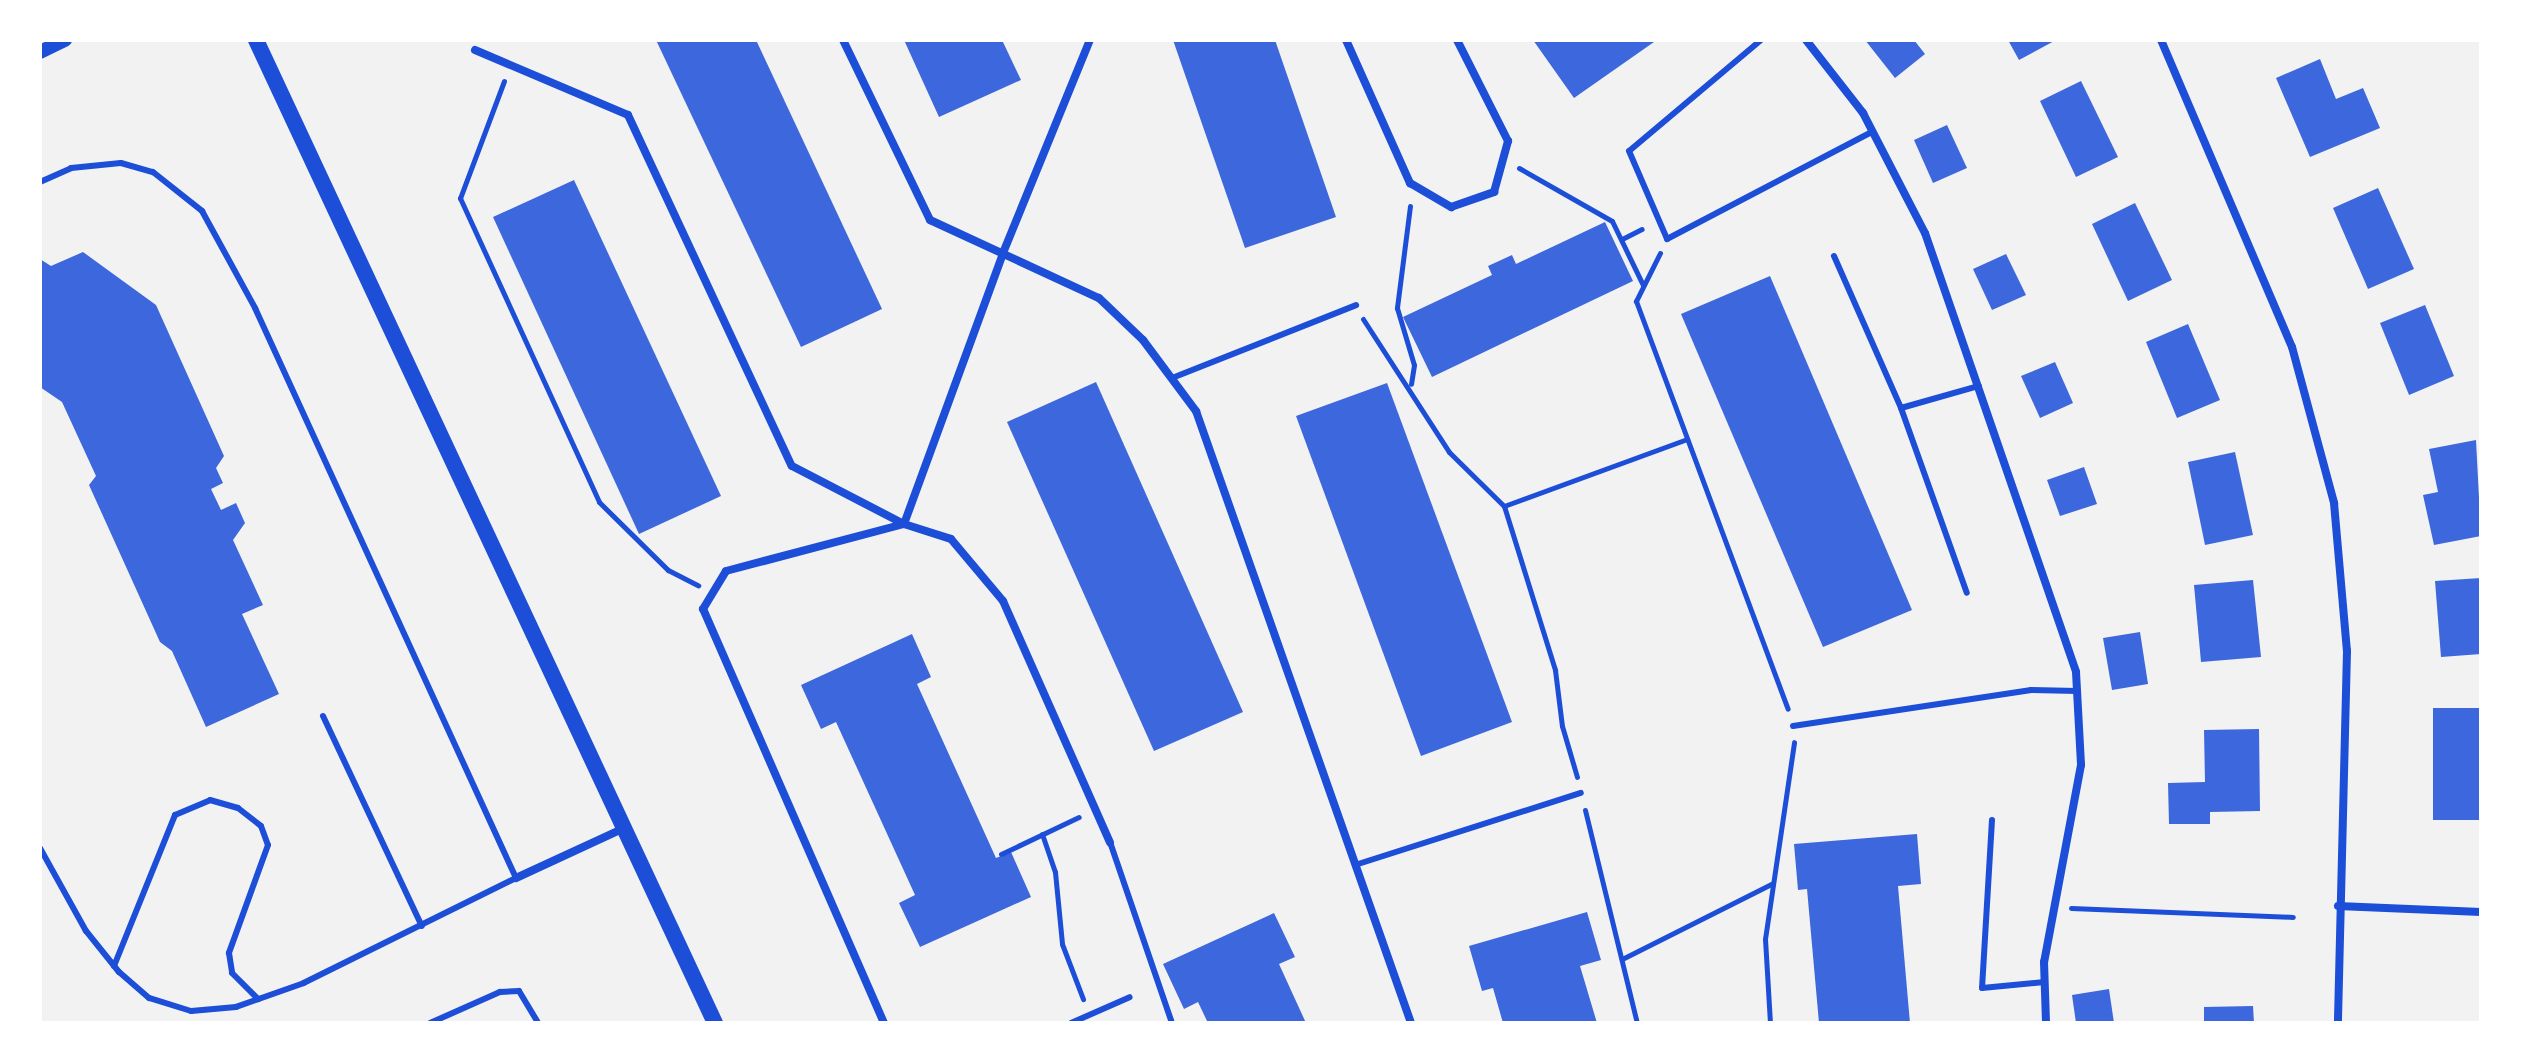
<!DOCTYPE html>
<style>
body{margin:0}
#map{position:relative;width:2521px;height:1063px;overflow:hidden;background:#f2f2f2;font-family:Literata,serif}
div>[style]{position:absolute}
.building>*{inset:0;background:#3d67dc}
.path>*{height:5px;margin:-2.5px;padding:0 2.5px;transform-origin:2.5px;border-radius:2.5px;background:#1d4ed8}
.service>*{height:6px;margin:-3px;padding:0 3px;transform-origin:3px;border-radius:3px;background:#1d4ed8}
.minor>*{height:8px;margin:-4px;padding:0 4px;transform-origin:4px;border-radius:4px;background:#1d4ed8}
.tertiary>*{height:14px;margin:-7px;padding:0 7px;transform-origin:7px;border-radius:7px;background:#1d4ed8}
.secondary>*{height:16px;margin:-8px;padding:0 8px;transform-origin:8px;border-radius:8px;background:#1d4ed8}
span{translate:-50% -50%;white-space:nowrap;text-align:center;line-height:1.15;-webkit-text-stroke:8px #fff;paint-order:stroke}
.frame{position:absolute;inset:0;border:42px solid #fff;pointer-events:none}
</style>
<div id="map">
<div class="building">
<div style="clip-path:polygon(656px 40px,756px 40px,882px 309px,801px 347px)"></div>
<div style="clip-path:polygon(904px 40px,1002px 40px,1021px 80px,939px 117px)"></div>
<div style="clip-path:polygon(1173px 40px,1275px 40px,1336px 217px,1245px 248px)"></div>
<div style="clip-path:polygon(1533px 40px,1653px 40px,1654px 42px,1574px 98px)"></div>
<div style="clip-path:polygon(1865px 40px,1914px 40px,1925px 54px,1895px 78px)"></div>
<div style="clip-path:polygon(2008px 40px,2056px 40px,2019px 60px)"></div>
<div style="clip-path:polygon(2320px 59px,2336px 99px,2363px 88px,2380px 128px,2310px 157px,2276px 78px)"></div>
<div style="clip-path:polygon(2081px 81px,2118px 157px,2076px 177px,2040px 101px)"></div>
<div style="clip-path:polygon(1947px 125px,1967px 168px,1933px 183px,1914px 140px)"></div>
<div style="clip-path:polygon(574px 180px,721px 496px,639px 534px,493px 217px)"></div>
<div style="clip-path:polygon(2378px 188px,2414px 269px,2368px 289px,2333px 208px)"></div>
<div style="clip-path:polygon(2135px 203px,2172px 280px,2128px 301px,2092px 224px)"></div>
<div style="clip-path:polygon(1605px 222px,1633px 281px,1432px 377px,1403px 317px,1492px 275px,1488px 266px,1512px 255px,1516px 264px)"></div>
<div style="clip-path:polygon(83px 252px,156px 305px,224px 456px,216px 468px,223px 483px,211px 489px,221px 510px,236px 503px,245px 523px,233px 540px,263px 605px,242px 614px,279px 694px,206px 727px,172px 651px,160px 642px,89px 485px,96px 476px,62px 402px,40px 387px,40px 259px,51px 266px)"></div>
<div style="clip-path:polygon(2006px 254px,2026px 295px,1992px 310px,1973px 269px)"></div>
<div style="clip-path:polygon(1770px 276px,1912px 610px,1823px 647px,1681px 314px)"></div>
<div style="clip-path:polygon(2425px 305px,2454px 376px,2409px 395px,2380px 323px)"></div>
<div style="clip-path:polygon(2188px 324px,2220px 400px,2177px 418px,2146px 342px)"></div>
<div style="clip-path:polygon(2055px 362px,2073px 403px,2040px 418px,2021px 376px)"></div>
<div style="clip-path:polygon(1096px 382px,1243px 712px,1154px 751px,1007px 422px)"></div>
<div style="clip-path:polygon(1387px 383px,1512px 722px,1421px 756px,1296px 416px)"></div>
<div style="clip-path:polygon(2476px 440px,2481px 536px,2434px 545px,2423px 495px,2438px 492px,2429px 449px)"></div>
<div style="clip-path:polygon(2235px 452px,2253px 535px,2205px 545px,2188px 462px)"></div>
<div style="clip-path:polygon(2084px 467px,2097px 504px,2060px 516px,2047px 480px)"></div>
<div style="clip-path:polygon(2481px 578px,2481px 654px,2441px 657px,2435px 581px)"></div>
<div style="clip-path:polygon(2253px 580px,2261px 657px,2201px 662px,2194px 585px)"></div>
<div style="clip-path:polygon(2140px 632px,2148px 684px,2112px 690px,2103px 638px)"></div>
<div style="clip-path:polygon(912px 634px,931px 677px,917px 684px,996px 858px,1011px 852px,1031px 897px,920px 947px,899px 903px,915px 895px,836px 722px,821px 729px,801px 685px)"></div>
<div style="clip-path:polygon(2433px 708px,2481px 708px,2481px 820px,2433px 820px)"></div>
<div style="clip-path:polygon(2259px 729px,2260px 811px,2210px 812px,2210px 824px,2169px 824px,2168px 783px,2205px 782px,2204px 730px)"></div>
<div style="clip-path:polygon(1917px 834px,1921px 884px,1898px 886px,1910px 1023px,1819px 1023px,1807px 889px,1798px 890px,1794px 844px)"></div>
<div style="clip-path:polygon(1587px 912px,1601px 960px,1580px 966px,1597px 1023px,1503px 1023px,1493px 988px,1482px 991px,1469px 946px)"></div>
<div style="clip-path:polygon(1274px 913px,1295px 957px,1279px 964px,1306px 1023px,1208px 1023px,1198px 1002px,1184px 1009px,1163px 964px)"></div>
<div style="clip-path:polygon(2109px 989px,2114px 1023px,2076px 1023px,2072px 995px)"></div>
<div style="clip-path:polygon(2253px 1006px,2254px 1023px,2204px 1023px,2204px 1007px)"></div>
</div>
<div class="path">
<div style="left:504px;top:81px;width:125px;rotate:110.6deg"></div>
<div style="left:460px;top:198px;width:334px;rotate:65.4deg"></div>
<div style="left:599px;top:502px;width:97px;rotate:44.6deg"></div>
<div style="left:668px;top:570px;width:34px;rotate:27deg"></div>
<div style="left:1519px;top:168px;width:107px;rotate:29.7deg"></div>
<div style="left:1612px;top:221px;width:71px;rotate:64.2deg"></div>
<div style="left:1410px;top:206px;width:103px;rotate:97.3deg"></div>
<div style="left:1397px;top:308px;width:59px;rotate:73.4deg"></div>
<div style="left:1414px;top:365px;width:19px;rotate:99deg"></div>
<div style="left:1622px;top:239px;width:22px;rotate:-27deg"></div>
<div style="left:1660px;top:253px;width:54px;rotate:116.6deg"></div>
<div style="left:1636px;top:301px;width:435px;rotate:69.6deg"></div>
<div style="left:1363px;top:319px;width:158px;rotate:57.1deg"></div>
<div style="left:1449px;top:452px;width:77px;rotate:44.5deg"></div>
<div style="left:1504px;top:506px;width:172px;rotate:72.7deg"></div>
<div style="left:1555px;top:670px;width:56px;rotate:82.9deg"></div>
<div style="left:1562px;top:726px;width:53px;rotate:73.6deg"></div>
<div style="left:1504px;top:506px;width:195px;rotate:-20.1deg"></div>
<div style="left:1585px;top:810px;width:219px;rotate:76.3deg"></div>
<div style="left:1042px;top:834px;width:40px;rotate:71.1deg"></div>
<div style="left:1055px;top:872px;width:72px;rotate:84.4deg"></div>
<div style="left:1062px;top:944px;width:59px;rotate:69.1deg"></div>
<div style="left:1001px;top:854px;width:86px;rotate:-25.4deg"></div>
<div style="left:2071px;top:908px;width:222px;rotate:2.3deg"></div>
<div style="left:1622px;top:959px;width:167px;rotate:-26.7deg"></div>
<div style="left:1770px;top:1023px;width:84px;rotate:-93.4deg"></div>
<div style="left:1765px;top:939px;width:199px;rotate:-81.6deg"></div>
</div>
<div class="service">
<div style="left:1761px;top:40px;width:172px;rotate:139.9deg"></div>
<div style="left:1629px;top:151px;width:96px;rotate:66.6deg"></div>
<div style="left:1667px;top:239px;width:231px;rotate:-27.6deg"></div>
<div style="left:40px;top:182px;width:34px;rotate:-24deg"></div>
<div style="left:71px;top:168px;width:50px;rotate:-5.7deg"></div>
<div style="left:121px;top:163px;width:33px;rotate:16deg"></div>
<div style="left:153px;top:172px;width:63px;rotate:38.5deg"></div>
<div style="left:202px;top:211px;width:111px;rotate:61.3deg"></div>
<div style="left:255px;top:308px;width:627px;rotate:65.4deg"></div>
<div style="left:516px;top:878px;width:237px;rotate:153.7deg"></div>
<div style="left:304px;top:983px;width:72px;rotate:160.6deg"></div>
<div style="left:236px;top:1007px;width:45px;rotate:174.9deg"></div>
<div style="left:191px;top:1011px;width:44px;rotate:-162.8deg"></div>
<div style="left:149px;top:998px;width:40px;rotate:-139deg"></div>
<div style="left:119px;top:972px;width:53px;rotate:-128.8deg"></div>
<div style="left:86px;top:931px;width:95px;rotate:-119deg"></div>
<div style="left:1834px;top:256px;width:166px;rotate:66.2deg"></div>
<div style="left:1901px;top:408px;width:81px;rotate:-15.8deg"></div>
<div style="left:1172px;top:378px;width:198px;rotate:-21.6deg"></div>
<div style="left:1901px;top:408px;width:196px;rotate:70.4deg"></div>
<div style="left:323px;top:716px;width:232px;rotate:64.8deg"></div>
<div style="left:1793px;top:726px;width:241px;rotate:-8.6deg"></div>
<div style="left:2031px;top:690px;width:46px;rotate:1.2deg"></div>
<div style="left:1992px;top:820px;width:168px;rotate:93.4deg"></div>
<div style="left:1982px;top:988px;width:63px;rotate:-5.4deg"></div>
<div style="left:1110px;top:842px;width:191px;rotate:71.1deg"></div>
<div style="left:1355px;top:865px;width:237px;rotate:-17.7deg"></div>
<div style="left:114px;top:966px;width:163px;rotate:-68deg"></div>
<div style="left:175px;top:815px;width:38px;rotate:-23deg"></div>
<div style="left:210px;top:800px;width:29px;rotate:16deg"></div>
<div style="left:238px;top:808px;width:29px;rotate:38deg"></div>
<div style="left:261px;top:826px;width:20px;rotate:70deg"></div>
<div style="left:268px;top:845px;width:115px;rotate:109.9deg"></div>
<div style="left:229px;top:953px;width:20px;rotate:81deg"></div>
<div style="left:232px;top:973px;width:37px;rotate:45deg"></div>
<div style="left:430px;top:1023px;width:77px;rotate:-23.9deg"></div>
<div style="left:500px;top:992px;width:19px;rotate:-3deg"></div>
<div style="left:519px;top:991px;width:37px;rotate:59deg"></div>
<div style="left:1071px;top:1023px;width:64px;rotate:-23.8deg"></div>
</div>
<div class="minor">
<div style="left:843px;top:40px;width:200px;rotate:64.2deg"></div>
<div style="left:930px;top:220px;width:186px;rotate:24.8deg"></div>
<div style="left:1099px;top:298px;width:61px;rotate:43.7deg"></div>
<div style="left:1143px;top:340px;width:89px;rotate:53.3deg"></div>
<div style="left:1196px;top:411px;width:649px;rotate:70.64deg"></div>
<div style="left:1346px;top:40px;width:157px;rotate:65.9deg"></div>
<div style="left:1410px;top:183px;width:48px;rotate:30.3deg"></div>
<div style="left:1451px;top:207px;width:46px;rotate:-19.2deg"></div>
<div style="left:1494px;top:192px;width:53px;rotate:-74.6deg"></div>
<div style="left:1508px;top:141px;width:113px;rotate:-116.8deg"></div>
<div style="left:1806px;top:40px;width:93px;rotate:52deg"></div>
<div style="left:1863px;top:113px;width:135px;rotate:62.7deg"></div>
<div style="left:1925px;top:233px;width:464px;rotate:71deg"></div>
<div style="left:2076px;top:672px;width:93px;rotate:86.9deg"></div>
<div style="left:2081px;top:765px;width:200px;rotate:100.6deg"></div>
<div style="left:2044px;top:962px;width:61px;rotate:88.1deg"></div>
<div style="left:2161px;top:40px;width:334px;rotate:66.9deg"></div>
<div style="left:2292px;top:347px;width:162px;rotate:74.9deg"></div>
<div style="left:2334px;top:503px;width:149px;rotate:85deg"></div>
<div style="left:2347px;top:651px;width:372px;rotate:91.4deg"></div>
<div style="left:475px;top:50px;width:166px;rotate:23deg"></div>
<div style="left:628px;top:115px;width:387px;rotate:65deg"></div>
<div style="left:792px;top:466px;width:126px;rotate:27.4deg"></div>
<div style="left:904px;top:524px;width:289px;rotate:-69.9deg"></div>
<div style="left:1003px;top:253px;width:230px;rotate:-67.8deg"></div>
<div style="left:516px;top:878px;width:119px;rotate:-24.8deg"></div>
<div style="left:2338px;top:906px;width:143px;rotate:2.4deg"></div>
<div style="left:884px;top:1023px;width:452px;rotate:-113.6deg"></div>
<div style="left:703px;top:609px;width:44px;rotate:-58.8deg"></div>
<div style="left:726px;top:571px;width:184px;rotate:-14.8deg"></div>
<div style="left:904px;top:524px;width:49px;rotate:17.7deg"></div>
<div style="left:951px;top:539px;width:81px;rotate:50deg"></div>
<div style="left:1003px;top:601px;width:264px;rotate:66.1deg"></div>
</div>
<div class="tertiary">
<div style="left:40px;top:52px;width:28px;rotate:-26deg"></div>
</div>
<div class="secondary">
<div style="left:256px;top:40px;width:1085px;rotate:64.97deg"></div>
</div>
<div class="frame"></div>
</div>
